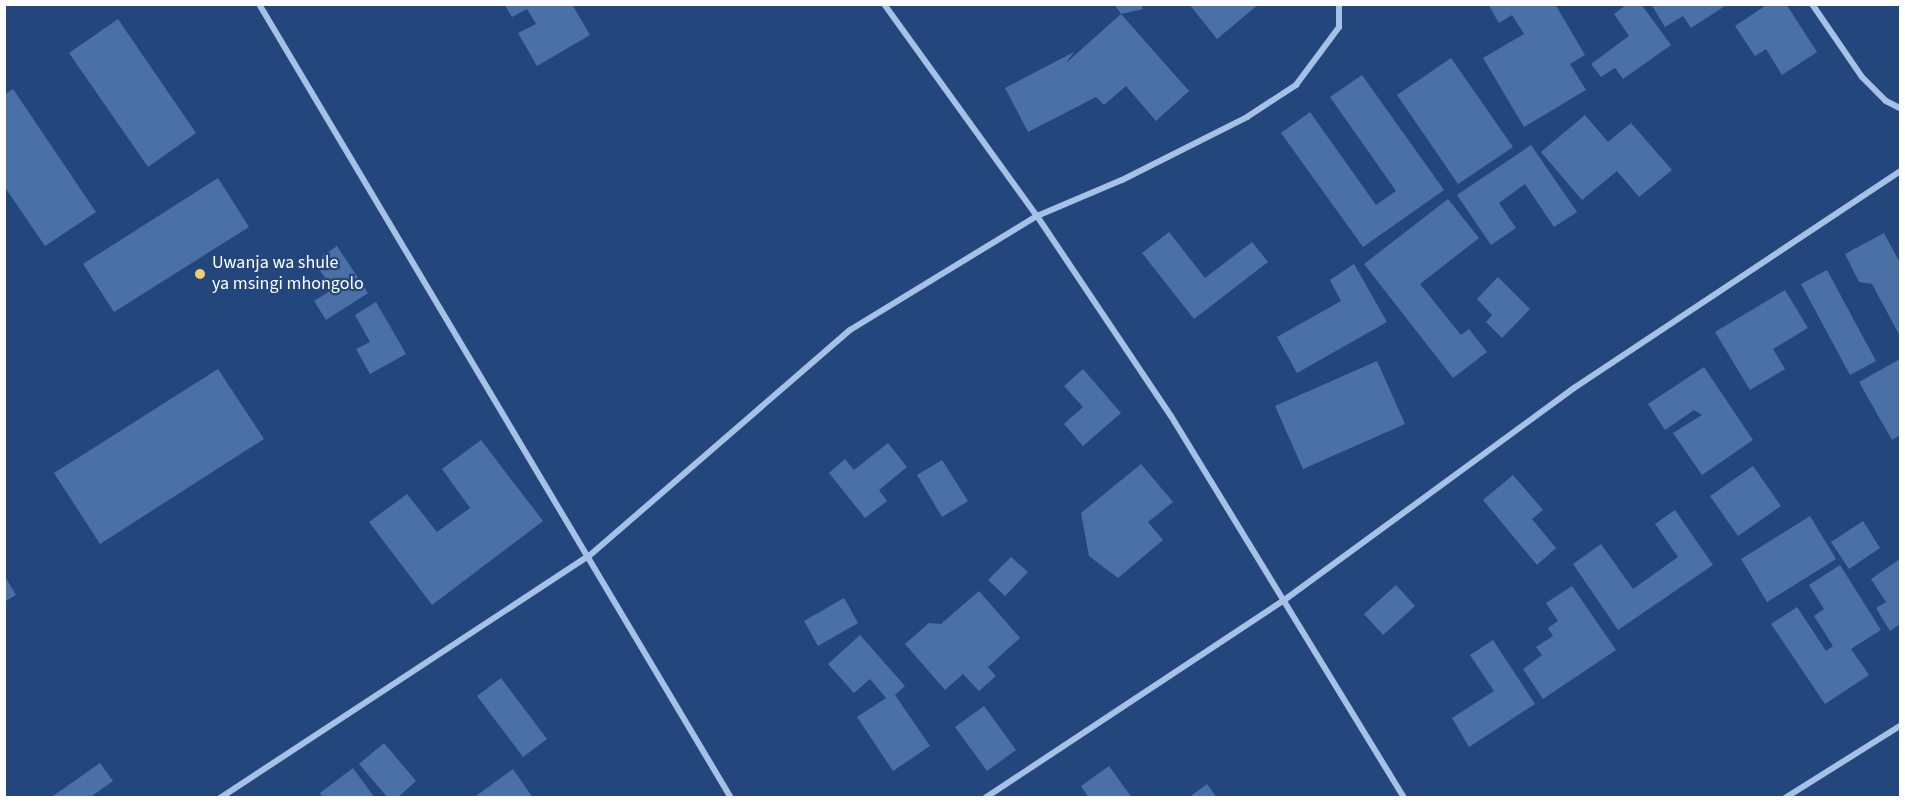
<!DOCTYPE html>
<style>
body{margin:0}
#map{position:relative;width:1905px;height:802px;overflow:hidden;background:#23477c;font-family:"Source Sans 3",sans-serif}
div>[style]{position:absolute}
.building>*{inset:0;background:#4b70a5}
.minor>*{height:6px;margin:-3px;padding:0 3px;transform-origin:3px;border-radius:3px;background:#a7c1e6}
.dots>*{width:16px;height:16px;translate:-50% -50%;box-sizing:border-box;border:3px solid #23477c;border-radius:50%}
span{translate:-50% -50%;white-space:nowrap;text-align:center;line-height:1.15;-webkit-text-stroke:4.5px #23477c;paint-order:stroke}
.poi-label{font-size:18px;color:#fff}
.left{translate:0 -50%;text-align:left}
.frame{position:absolute;inset:0;border:6px solid #fff;pointer-events:none}
</style>
<div id="map">
<div class="building">
<div style="clip-path:polygon(504px 4px,572px 4px,590px 35px,537px 66px,518px 33px,536px 24px,527px 9px,512px 17px)"></div>
<div style="clip-path:polygon(1114px 4px,1141px 4px,1143px 9px,1121px 14px)"></div>
<div style="clip-path:polygon(1189px 4px,1259px 4px,1217px 39px)"></div>
<div style="clip-path:polygon(1488px 4px,1555px 4px,1585px 55px,1570px 64px,1586px 90px,1524px 127px,1483px 58px,1524px 34px,1512px 15px,1499px 23px)"></div>
<div style="clip-path:polygon(1627px 4px,1641px 4px,1671px 45px,1623px 79px,1615px 68px,1601px 77px,1591px 64px,1629px 36px,1614px 14px)"></div>
<div style="clip-path:polygon(1651px 4px,1728px 4px,1691px 28px,1683px 16px,1665px 27px)"></div>
<div style="clip-path:polygon(1768px 4px,1786px 4px,1817px 52px,1782px 75px,1766px 49px,1755px 56px,1735px 26px)"></div>
<div style="clip-path:polygon(1121px 14px,1189px 91px,1156px 121px,1126px 86px,1104px 105px,1096px 97px,1028px 132px,1005px 88px,1074px 52px,1066px 63px)"></div>
<div style="clip-path:polygon(118px 19px,196px 133px,148px 167px,69px 53px)"></div>
<div style="clip-path:polygon(1451px 58px,1513px 147px,1458px 184px,1397px 95px)"></div>
<div style="clip-path:polygon(1362px 75px,1444px 190px,1363px 247px,1281px 133px,1310px 112px,1376px 205px,1396px 191px,1330px 97px)"></div>
<div style="clip-path:polygon(13px 89px,96px 212px,45px 246px,4px 186px,4px 95px)"></div>
<div style="clip-path:polygon(1585px 115px,1608px 142px,1631px 123px,1672px 170px,1639px 197px,1617px 171px,1582px 200px,1541px 152px)"></div>
<div style="clip-path:polygon(1531px 145px,1577px 212px,1554px 227px,1525px 184px,1499px 203px,1516px 228px,1491px 245px,1457px 195px)"></div>
<div style="clip-path:polygon(218px 178px,249px 227px,114px 312px,83px 264px)"></div>
<div style="clip-path:polygon(1448px 199px,1479px 238px,1420px 284px,1461px 335px,1469px 329px,1487px 352px,1453px 378px,1364px 264px)"></div>
<div style="clip-path:polygon(1169px 232px,1205px 278px,1252px 242px,1268px 262px,1194px 319px,1142px 253px)"></div>
<div style="clip-path:polygon(1884px 233px,1900px 263px,1900px 336px,1872px 284px,1859px 282px,1845px 254px)"></div>
<div style="clip-path:polygon(337px 246px,368px 293px,326px 320px,314px 301px,333px 289px,314px 262px)"></div>
<div style="clip-path:polygon(1354px 264px,1387px 322px,1297px 373px,1277px 337px,1341px 301px,1330px 280px)"></div>
<div style="clip-path:polygon(1827px 270px,1876px 361px,1850px 375px,1801px 284px)"></div>
<div style="clip-path:polygon(1498px 277px,1530px 309px,1502px 338px,1486px 322px,1492px 315px,1477px 299px)"></div>
<div style="clip-path:polygon(1785px 290px,1808px 328px,1773px 349px,1785px 369px,1750px 390px,1715px 332px)"></div>
<div style="clip-path:polygon(376px 302px,406px 354px,370px 374px,356px 349px,370px 342px,355px 315px)"></div>
<div style="clip-path:polygon(1900px 359px,1900px 435px,1892px 440px,1859px 382px)"></div>
<div style="clip-path:polygon(1377px 361px,1405px 424px,1303px 469px,1275px 406px)"></div>
<div style="clip-path:polygon(1704px 367px,1753px 440px,1702px 475px,1673px 433px,1702px 415px,1694px 410px,1665px 430px,1648px 404px)"></div>
<div style="clip-path:polygon(218px 369px,264px 439px,100px 544px,54px 473px)"></div>
<div style="clip-path:polygon(1083px 369px,1121px 413px,1083px 446px,1064px 424px,1083px 407px,1064px 386px)"></div>
<div style="clip-path:polygon(481px 440px,543px 521px,432px 605px,369px 522px,407px 494px,437px 532px,470px 508px,442px 469px)"></div>
<div style="clip-path:polygon(888px 443px,907px 467px,879px 490px,887px 501px,865px 518px,829px 473px,845px 459px,854px 470px)"></div>
<div style="clip-path:polygon(942px 460px,968px 501px,942px 517px,917px 475px)"></div>
<div style="clip-path:polygon(1141px 464px,1173px 502px,1148px 522px,1163px 540px,1118px 578px,1089px 556px,1081px 513px)"></div>
<div style="clip-path:polygon(1753px 466px,1781px 506px,1738px 536px,1710px 496px)"></div>
<div style="clip-path:polygon(1513px 475px,1543px 510px,1532px 519px,1556px 548px,1537px 565px,1483px 500px)"></div>
<div style="clip-path:polygon(1675px 510px,1713px 565px,1618px 630px,1573px 564px,1601px 544px,1633px 589px,1678px 557px,1655px 524px)"></div>
<div style="clip-path:polygon(1810px 516px,1836px 559px,1767px 602px,1741px 559px)"></div>
<div style="clip-path:polygon(1863px 521px,1880px 548px,1849px 569px,1831px 542px)"></div>
<div style="clip-path:polygon(1011px 557px,1028px 572px,1005px 596px,988px 580px)"></div>
<div style="clip-path:polygon(1900px 559px,1900px 624px,1890px 631px,1876px 608px,1886px 602px,1871px 579px)"></div>
<div style="clip-path:polygon(1840px 565px,1881px 630px,1851px 649px,1869px 675px,1825px 704px,1771px 624px,1797px 607px,1826px 651px,1833px 646px,1814px 616px,1824px 609px,1809px 585px)"></div>
<div style="clip-path:polygon(4px 575px,16px 595px,4px 602px)"></div>
<div style="clip-path:polygon(1396px 585px,1415px 606px,1383px 635px,1364px 614px)"></div>
<div style="clip-path:polygon(1572px 586px,1616px 650px,1543px 699px,1523px 669px,1542px 655px,1536px 647px,1553px 636px,1548px 628px,1558px 621px,1546px 603px)"></div>
<div style="clip-path:polygon(979px 591px,1020px 638px,988px 667px,996px 676px,979px 691px,963px 674px,945px 690px,905px 644px,929px 623px,941px 624px)"></div>
<div style="clip-path:polygon(844px 598px,858px 623px,818px 646px,804px 621px)"></div>
<div style="clip-path:polygon(860px 635px,905px 686px,895px 695px,930px 746px,893px 771px,857px 717px,886px 698px,870px 679px,854px 693px,828px 664px)"></div>
<div style="clip-path:polygon(1493px 640px,1535px 704px,1469px 747px,1452px 718px,1494px 691px,1470px 655px)"></div>
<div style="clip-path:polygon(501px 678px,547px 739px,523px 757px,477px 696px)"></div>
<div style="clip-path:polygon(984px 706px,1016px 750px,987px 771px,955px 727px)"></div>
<div style="clip-path:polygon(384px 743px,416px 781px,397px 798px,388px 798px,359px 764px)"></div>
<div style="clip-path:polygon(100px 763px,113px 781px,89px 798px,50px 798px)"></div>
<div style="clip-path:polygon(1109px 766px,1132px 798px,1089px 798px,1081px 786px)"></div>
<div style="clip-path:polygon(353px 768px,375px 798px,323px 798px,320px 793px)"></div>
<div style="clip-path:polygon(513px 769px,533px 798px,473px 798px)"></div>
<div style="clip-path:polygon(1207px 784px,1217px 798px,1188px 798px)"></div>
</div>
<div class="minor">
<div style="left:259px;top:4px;width:924px;rotate:59.27deg"></div>
<div style="left:884px;top:4px;width:261px;rotate:54.2deg"></div>
<div style="left:1037px;top:216px;width:241px;rotate:56.2deg"></div>
<div style="left:1171px;top:416px;width:447px;rotate:58.6deg"></div>
<div style="left:1812px;top:4px;width:88px;rotate:55.6deg"></div>
<div style="left:1862px;top:77px;width:34px;rotate:45deg"></div>
<div style="left:1886px;top:101px;width:16px;rotate:27deg"></div>
<div style="left:220px;top:798px;width:441px;rotate:-33.3deg"></div>
<div style="left:589px;top:556px;width:345px;rotate:-40.9deg"></div>
<div style="left:850px;top:330px;width:219px;rotate:-31.4deg"></div>
<div style="left:1037px;top:216px;width:92px;rotate:-23deg"></div>
<div style="left:1122px;top:180px;width:140px;rotate:-26.7deg"></div>
<div style="left:1247px;top:117px;width:59px;rotate:-33.1deg"></div>
<div style="left:1296px;top:85px;width:72px;rotate:-53.4deg"></div>
<div style="left:1339px;top:27px;width:23px;rotate:-90deg"></div>
<div style="left:985px;top:798px;width:357px;rotate:-33.5deg"></div>
<div style="left:1283px;top:601px;width:361px;rotate:-36.2deg"></div>
<div style="left:1574px;top:388px;width:392px;rotate:-33.6deg"></div>
<div style="left:1785px;top:798px;width:136px;rotate:-32.1deg"></div>
</div>
<div class="dots">
<div style="left:200px;top:274px;background:#f1cf6a"></div>
</div>
<div class="poi-label">
<span class="left" style="left:212px;top:274px">Uwanja wa shule<br>ya msingi mhongolo</span>
</div>
<div class="frame"></div>
</div>
